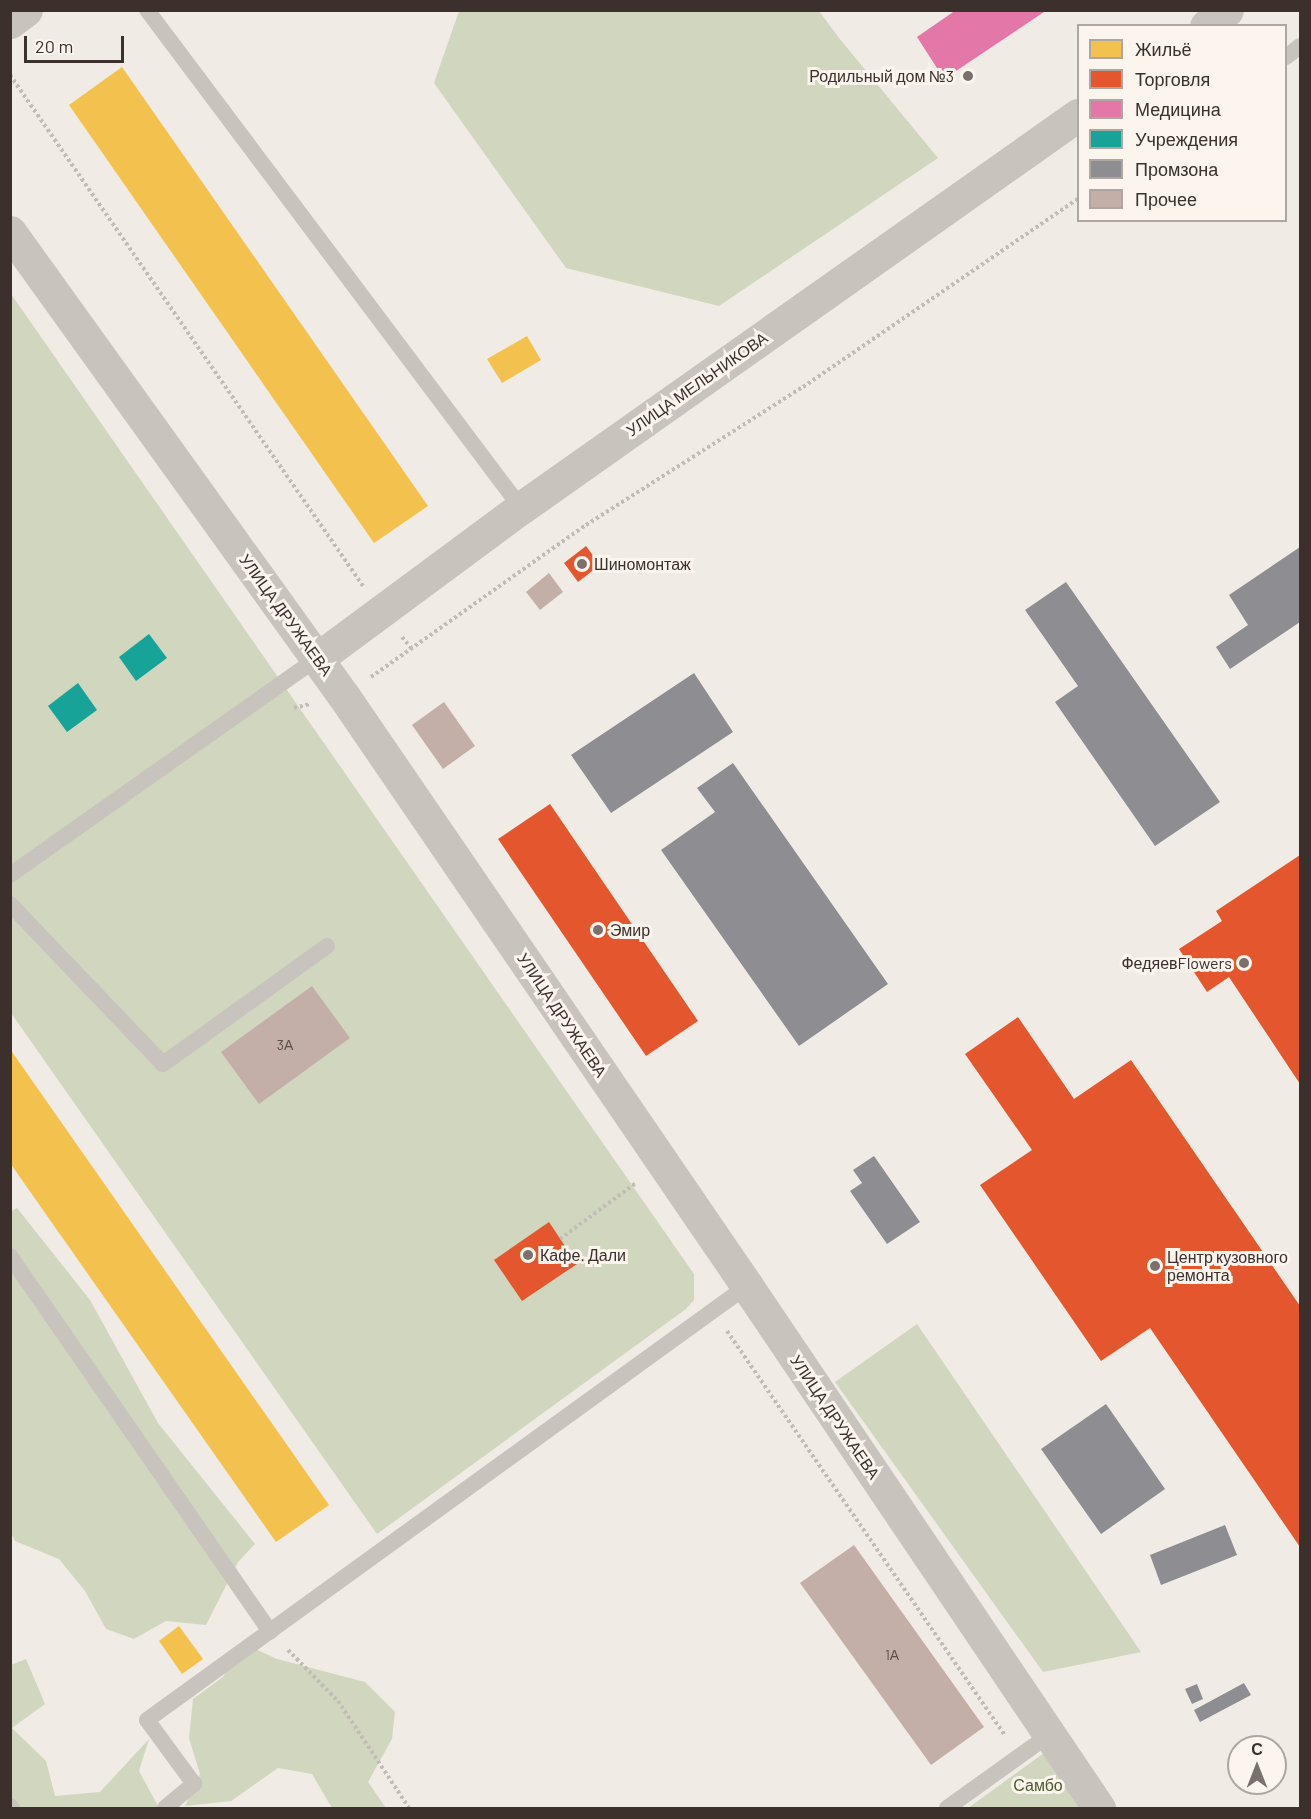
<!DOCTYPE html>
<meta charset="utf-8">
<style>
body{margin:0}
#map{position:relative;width:1311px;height:1819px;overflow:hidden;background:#f0ebe5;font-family:Barlow,sans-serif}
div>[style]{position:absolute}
.green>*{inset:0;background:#d1d6bf}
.homes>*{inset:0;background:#f2c14e}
.shops>*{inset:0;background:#e4572e}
.health>*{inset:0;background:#e377a8}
.public>*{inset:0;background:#17a398}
.industry>*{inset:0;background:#8d8d92}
.building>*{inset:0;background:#c3afa7}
.path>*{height:4px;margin-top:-2px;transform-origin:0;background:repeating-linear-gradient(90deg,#c2bbb6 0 3px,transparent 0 6px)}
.lane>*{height:16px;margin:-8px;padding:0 8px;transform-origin:8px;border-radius:8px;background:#c9c3be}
.street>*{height:33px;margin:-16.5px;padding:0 16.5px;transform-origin:16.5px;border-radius:16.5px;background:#c9c3be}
.dots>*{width:16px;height:16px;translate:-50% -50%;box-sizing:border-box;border:3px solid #fbf5ee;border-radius:50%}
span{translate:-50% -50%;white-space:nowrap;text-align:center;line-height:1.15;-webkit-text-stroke:6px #fbf5ee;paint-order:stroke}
.number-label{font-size:14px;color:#5d504a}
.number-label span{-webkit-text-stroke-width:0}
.poi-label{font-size:16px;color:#3b302b}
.right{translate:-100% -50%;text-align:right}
.left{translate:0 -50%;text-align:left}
.street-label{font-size:16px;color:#3b302b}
.park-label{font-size:16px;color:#4a5a2e}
.frame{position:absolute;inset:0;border:12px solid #3b302b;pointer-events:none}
.legend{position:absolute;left:1077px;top:24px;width:210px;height:198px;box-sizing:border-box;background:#fbf5ee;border:2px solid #aea6a0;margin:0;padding:8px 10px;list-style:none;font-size:18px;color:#3b302b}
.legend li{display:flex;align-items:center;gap:12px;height:30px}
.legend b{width:30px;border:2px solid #aea6a0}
.north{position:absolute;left:1227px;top:1735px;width:60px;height:60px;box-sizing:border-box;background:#fbf5ee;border:2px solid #aea6a0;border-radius:50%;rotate:0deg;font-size:16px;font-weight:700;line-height:24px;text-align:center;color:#3b302b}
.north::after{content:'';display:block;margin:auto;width:21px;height:27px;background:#7a716c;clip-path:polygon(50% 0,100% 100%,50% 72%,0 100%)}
.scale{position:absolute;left:24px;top:36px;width:100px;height:27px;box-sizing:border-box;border:3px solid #3b302b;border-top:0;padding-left:8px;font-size:18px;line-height:21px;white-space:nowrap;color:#3b302b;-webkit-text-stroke:4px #fbf5ee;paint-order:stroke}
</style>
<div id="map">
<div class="green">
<div style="clip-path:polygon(459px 11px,819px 11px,839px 38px,938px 158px,719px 306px,566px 268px,434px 83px)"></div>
<div style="clip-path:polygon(11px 294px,694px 1274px,694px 1300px,686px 1309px,377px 1534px,11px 1013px)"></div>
<div style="clip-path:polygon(17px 1208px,90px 1300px,158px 1423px,255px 1544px,238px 1562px,206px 1625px,166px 1621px,134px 1639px,106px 1629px,85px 1591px,59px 1559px,15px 1541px,10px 1531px,10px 1212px)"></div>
<div style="clip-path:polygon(917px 1324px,1141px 1652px,1043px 1672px,835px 1382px)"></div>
<div style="clip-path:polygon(244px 1644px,277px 1659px,365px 1682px,395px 1712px,392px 1739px,368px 1782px,386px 1808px,332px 1808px,312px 1774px,278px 1768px,231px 1801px,185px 1806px,200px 1774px,189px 1738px,193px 1699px,223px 1677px)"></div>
<div style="clip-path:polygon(26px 1659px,45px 1704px,12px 1728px,46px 1761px,55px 1796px,100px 1792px,149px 1739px,139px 1771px,159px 1808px,11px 1808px,11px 1665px)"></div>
<div style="clip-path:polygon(1044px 1753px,1082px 1808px,968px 1808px)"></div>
</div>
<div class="homes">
<div style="clip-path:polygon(122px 67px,428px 506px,374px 543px,69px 105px)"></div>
<div style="clip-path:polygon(527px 336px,541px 360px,502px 383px,487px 359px)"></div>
<div style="clip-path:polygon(10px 1049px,329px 1505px,276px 1542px,10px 1163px)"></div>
<div style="clip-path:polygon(179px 1626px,203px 1659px,182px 1674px,159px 1641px)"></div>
</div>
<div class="shops">
<div style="clip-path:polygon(586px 546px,600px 565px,578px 582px,564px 563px)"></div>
<div style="clip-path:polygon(550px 804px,698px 1021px,646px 1056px,498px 839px)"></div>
<div style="clip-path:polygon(1300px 855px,1300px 1084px,1229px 977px,1207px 992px,1179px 949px,1222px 921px,1216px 911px)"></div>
<div style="clip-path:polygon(1018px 1017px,1074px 1099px,1131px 1060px,1300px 1306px,1300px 1547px,1150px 1328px,1101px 1361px,980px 1185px,1032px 1150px,965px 1054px)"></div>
<div style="clip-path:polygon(549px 1222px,577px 1264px,522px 1301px,494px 1260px)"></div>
</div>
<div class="health">
<div style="clip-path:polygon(956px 10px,1047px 10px,944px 79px,917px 37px)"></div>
</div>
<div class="public">
<div style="clip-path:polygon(149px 634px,167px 658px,136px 681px,119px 657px)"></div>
<div style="clip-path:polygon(78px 683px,97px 710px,67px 732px,48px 706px)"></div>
</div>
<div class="industry">
<div style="clip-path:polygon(1300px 547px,1300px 622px,1230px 669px,1216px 647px,1248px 625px,1229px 595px)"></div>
<div style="clip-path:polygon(1066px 582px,1220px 802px,1155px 846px,1055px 702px,1078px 686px,1025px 610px)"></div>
<div style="clip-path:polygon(694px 673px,733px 732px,611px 813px,571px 755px)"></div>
<div style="clip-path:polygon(733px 763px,888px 984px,799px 1046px,661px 850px,715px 812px,697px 788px)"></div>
<div style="clip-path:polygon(874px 1156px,920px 1222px,887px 1244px,850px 1191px,862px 1183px,853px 1170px)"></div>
<div style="clip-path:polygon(1106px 1404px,1165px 1489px,1101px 1534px,1041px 1449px)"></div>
<div style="clip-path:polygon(1225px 1525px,1237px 1555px,1161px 1585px,1150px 1555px)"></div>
<div style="clip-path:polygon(1244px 1683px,1251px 1695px,1200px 1722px,1194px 1710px)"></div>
<div style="clip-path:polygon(1197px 1684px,1203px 1699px,1192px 1704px,1185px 1689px)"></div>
</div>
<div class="building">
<div style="clip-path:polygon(549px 573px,563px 592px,540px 610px,526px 592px)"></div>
<div style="clip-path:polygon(444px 702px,475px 746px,443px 769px,412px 725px)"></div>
<div style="clip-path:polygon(312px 986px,350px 1038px,259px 1104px,221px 1052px)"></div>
<div style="clip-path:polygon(854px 1545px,984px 1727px,931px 1765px,800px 1583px)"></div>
</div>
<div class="path">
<div style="left:10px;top:75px;width:621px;rotate:55.36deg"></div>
<div style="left:402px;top:637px;width:16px;rotate:50deg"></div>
<div style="left:371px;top:677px;width:263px;rotate:-35.3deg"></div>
<div style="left:586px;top:525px;width:257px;rotate:-32.5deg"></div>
<div style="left:803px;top:387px;width:333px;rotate:-34.4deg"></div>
<div style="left:294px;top:708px;width:16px;rotate:-14deg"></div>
<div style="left:560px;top:1239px;width:94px;rotate:-36.4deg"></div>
<div style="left:727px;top:1331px;width:490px;rotate:55.5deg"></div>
<div style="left:288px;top:1650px;width:71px;rotate:45.6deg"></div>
<div style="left:338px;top:1701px;width:128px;rotate:56.4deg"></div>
</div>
<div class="lane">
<div style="left:147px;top:10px;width:623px;rotate:53.09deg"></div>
<div style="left:1286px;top:57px;width:18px;rotate:-38deg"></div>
<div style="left:10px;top:875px;width:377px;rotate:-35.2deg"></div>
<div style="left:10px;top:904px;width:221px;rotate:46.3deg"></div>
<div style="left:163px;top:1064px;width:202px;rotate:-35.7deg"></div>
<div style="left:10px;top:1256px;width:457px;rotate:55.3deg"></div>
<div style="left:10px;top:1806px;width:3px;rotate:45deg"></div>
<div style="left:165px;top:1808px;width:38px;rotate:-40deg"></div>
<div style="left:194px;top:1784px;width:79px;rotate:-126.3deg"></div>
<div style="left:147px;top:1720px;width:741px;rotate:-35.88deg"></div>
<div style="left:947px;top:1808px;width:125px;rotate:-35.6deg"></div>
</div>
<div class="street">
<div style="left:10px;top:22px;width:20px;rotate:-37deg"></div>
<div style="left:1206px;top:26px;width:26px;rotate:-37deg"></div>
<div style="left:10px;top:232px;width:570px;rotate:54.28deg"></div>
<div style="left:343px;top:695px;width:716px;rotate:55.64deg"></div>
<div style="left:747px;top:1286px;width:630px;rotate:56.01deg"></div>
<div style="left:318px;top:658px;width:252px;rotate:-36.5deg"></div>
<div style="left:521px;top:508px;width:682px;rotate:-35.21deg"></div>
</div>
<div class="dots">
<div style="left:968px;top:76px;background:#7a716c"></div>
<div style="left:582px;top:564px;background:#7a716c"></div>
<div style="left:598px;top:930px;background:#7a716c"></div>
<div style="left:1244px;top:963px;background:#7a716c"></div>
<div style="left:528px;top:1255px;background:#7a716c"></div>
<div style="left:1155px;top:1266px;background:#7a716c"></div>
</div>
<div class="number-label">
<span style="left:285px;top:1045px">3А</span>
<span style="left:892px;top:1655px">1А</span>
</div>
<div class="poi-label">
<span class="right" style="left:954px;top:76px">Родильный дом №3</span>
<span class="left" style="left:594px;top:564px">Шиномонтаж</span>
<span class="left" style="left:610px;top:930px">Эмир</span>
<span class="right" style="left:1232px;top:963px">ФедяевFlowers</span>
<span class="left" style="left:540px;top:1255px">Кафе. Дали</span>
<span class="left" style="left:1167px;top:1266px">Центр кузовного<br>ремонта</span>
</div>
<div class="street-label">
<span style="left:697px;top:384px;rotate:-35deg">УЛИЦА МЕЛЬНИКОВА</span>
<span style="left:286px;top:615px;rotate:54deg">УЛИЦА ДРУЖАЕВА</span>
<span style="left:562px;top:1015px;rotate:56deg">УЛИЦА ДРУЖАЕВА</span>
<span style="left:835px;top:1417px;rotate:56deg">УЛИЦА ДРУЖАЕВА</span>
</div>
<div class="park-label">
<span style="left:1038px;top:1785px">Самбо</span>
</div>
<div class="frame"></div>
<ul class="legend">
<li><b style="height:16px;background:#f2c14e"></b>Жильё</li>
<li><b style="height:16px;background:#e4572e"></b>Торговля</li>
<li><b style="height:16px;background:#e377a8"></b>Медицина</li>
<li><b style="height:16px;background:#17a398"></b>Учреждения</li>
<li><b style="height:16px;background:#8d8d92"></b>Промзона</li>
<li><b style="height:16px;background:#c3afa7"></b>Прочее</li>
</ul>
<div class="north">С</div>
<div class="scale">20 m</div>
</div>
